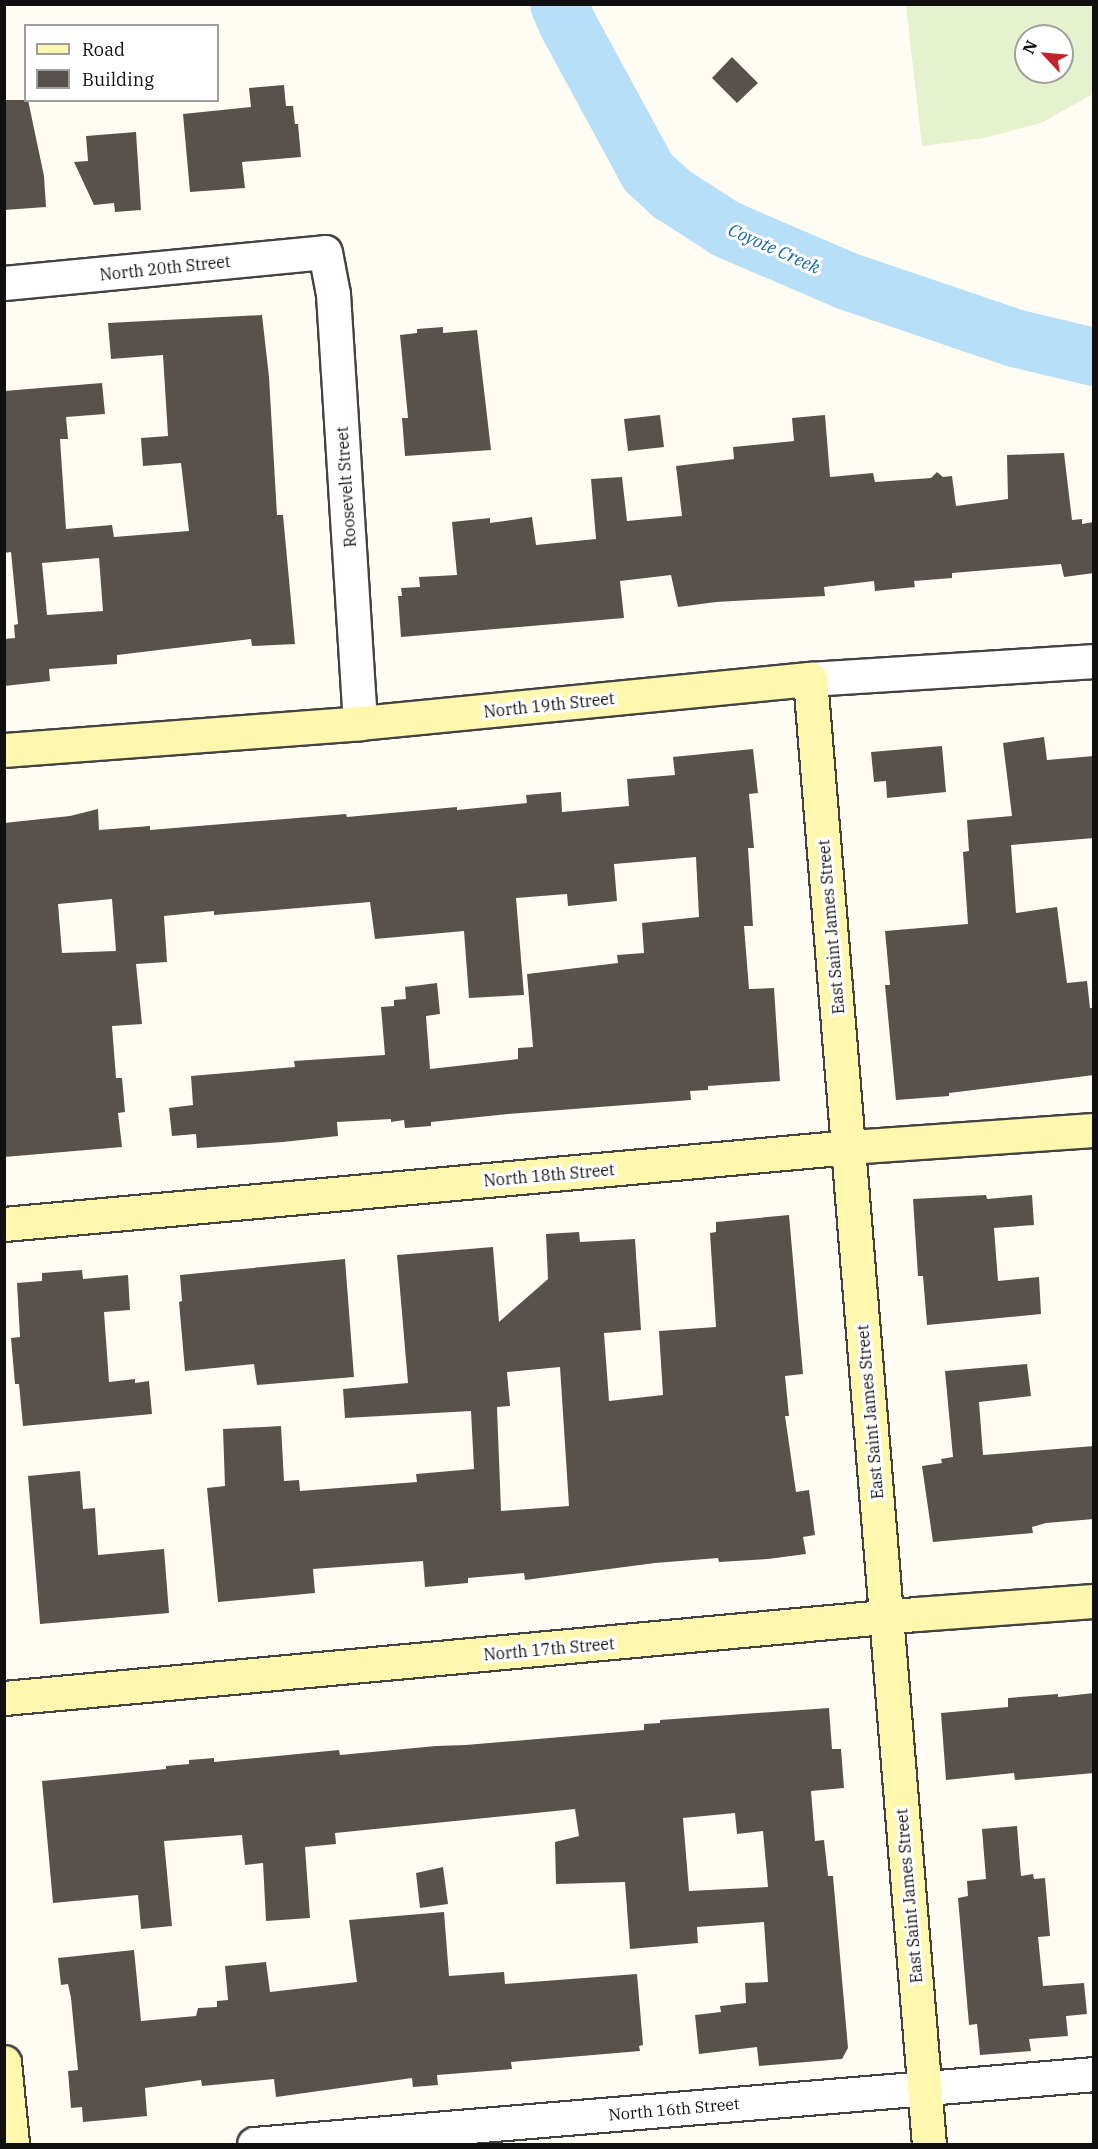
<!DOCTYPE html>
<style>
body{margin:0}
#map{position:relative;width:1098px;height:2149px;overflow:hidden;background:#fffdf3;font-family:"IBM Plex Serif",serif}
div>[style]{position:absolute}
.pitch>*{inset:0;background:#e5f2cd}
.river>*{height:58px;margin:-29px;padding:0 29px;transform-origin:29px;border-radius:29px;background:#b7dff8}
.building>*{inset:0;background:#59514c}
.roads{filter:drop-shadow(2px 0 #434343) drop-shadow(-2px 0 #434343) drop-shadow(0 2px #434343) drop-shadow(0 -2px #434343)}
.street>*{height:33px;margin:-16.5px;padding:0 16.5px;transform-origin:16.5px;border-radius:16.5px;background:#fff}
.secondary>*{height:33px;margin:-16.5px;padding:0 16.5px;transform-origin:16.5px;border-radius:16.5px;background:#fff7ae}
span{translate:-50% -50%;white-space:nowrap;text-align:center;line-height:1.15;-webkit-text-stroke:6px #fff;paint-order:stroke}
.street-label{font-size:16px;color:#101010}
.water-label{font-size:18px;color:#1466a7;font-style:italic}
.frame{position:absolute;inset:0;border:6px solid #101010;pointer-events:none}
.legend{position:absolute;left:24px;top:24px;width:195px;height:78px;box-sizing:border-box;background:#fff;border:2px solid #9f9f9f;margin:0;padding:8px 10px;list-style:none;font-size:18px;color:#101010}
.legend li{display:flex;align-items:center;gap:12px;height:30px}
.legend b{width:30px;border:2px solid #9f9f9f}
.north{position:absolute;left:1014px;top:24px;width:60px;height:60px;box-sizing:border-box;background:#fff;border:2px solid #9f9f9f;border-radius:50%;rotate:296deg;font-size:16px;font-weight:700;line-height:24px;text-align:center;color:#101010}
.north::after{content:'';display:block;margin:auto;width:21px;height:27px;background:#c5232a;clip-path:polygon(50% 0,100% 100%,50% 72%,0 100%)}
</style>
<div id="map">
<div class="pitch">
<div style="clip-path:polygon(evenodd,906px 5px,1093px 5px,1093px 94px,1041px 123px,984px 138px,922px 146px,906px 5px,1026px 36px,1062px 36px,1062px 72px,1026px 72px,1026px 36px)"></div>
</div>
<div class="river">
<div style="left:559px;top:4px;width:21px;rotate:67deg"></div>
<div style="left:567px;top:23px;width:170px;rotate:61.5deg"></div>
<div style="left:648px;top:172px;width:33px;rotate:43deg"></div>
<div style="left:672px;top:194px;width:64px;rotate:32.9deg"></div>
<div style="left:726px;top:229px;width:132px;rotate:23.3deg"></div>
<div style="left:847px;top:281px;width:176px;rotate:18.8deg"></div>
<div style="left:1014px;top:338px;width:82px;rotate:13.4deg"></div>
</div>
<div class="building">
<div style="clip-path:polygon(732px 57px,758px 83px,737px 103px,712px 78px)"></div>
<div style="clip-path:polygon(284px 85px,286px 106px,293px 106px,295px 124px,298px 124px,301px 157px,242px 162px,245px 188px,190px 192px,183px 114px,251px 107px,249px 88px)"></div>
<div style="clip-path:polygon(4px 100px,28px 100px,44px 176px,46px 207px,4px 210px)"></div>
<div style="clip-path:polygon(136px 132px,141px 210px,115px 212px,114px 203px,94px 205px,74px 162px,88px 161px,86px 136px)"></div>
<div style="clip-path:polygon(evenodd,262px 315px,269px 377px,277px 515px,283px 515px,295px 644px,252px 646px,251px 639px,117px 655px,117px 664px,49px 669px,50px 681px,4px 686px,4px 639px,15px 638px,14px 625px,18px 624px,11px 552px,4px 553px,4px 391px,102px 383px,105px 414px,66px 417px,68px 439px,60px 439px,66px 529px,112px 525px,114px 537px,189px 531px,181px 463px,143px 466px,141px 438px,168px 436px,163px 355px,111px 359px,108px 323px,262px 315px,99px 558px,103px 611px,47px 615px,42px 563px,99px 558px)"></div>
<div style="clip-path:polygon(443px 327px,443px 333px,477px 330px,491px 450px,405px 456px,402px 418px,408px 418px,400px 335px,417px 333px,417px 329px)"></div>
<div style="clip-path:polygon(660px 415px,664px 447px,628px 451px,624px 419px)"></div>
<div style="clip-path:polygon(825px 415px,830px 477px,873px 473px,875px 482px,931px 478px,937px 472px,943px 477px,952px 476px,956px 506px,1008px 499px,1007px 455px,1064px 453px,1072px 520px,1082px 519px,1082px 524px,1094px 522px,1094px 573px,1064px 577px,1061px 564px,952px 573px,952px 578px,914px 581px,915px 587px,875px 591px,874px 581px,824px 587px,825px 596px,716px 602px,678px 607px,671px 575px,620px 581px,624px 618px,401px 637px,398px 596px,402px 596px,401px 588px,420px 587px,419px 577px,457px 575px,452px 522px,490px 518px,490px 523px,532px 517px,536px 545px,596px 539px,591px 479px,622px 477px,627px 521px,682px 516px,676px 466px,734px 459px,733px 447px,794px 441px,792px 418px)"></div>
<div style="clip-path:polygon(1044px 737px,1047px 760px,1094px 756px,1094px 838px,1011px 845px,1016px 913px,1057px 907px,1067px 983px,1087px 981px,1090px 1008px,1094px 1008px,1094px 1075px,949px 1093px,949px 1096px,896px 1100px,885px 985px,890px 985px,885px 931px,968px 924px,963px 852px,969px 851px,967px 820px,1012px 816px,1003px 743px)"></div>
<div style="clip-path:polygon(942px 746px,946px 792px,887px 798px,886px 781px,874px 782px,871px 752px)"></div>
<div style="clip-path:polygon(evenodd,753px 749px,758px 793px,749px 794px,754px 848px,748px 848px,753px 926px,744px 926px,749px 989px,774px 988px,780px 1081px,708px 1086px,708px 1090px,690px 1091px,691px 1100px,508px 1114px,431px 1122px,431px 1126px,405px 1128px,404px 1120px,391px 1122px,391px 1119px,337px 1122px,338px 1136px,283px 1142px,197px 1148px,196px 1134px,172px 1136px,169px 1108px,193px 1105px,191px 1076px,295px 1067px,294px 1061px,385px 1055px,381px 1007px,394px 1006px,394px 1000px,406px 999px,405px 987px,437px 983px,440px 1014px,426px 1016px,430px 1069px,518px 1059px,518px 1048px,533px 1047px,527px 974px,618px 963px,617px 955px,644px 953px,642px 923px,699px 917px,696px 857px,614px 864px,617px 901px,568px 906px,567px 894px,516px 898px,524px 995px,469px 998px,464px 931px,375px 939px,370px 902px,214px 915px,214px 911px,164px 916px,167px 962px,136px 964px,142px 1024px,112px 1026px,116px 1078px,122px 1078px,125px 1112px,118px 1113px,122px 1147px,4px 1157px,4px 823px,70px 816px,98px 809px,99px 830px,150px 826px,150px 830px,346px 814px,347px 817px,457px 807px,457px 810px,527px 803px,526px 795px,561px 792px,562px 812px,629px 806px,627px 779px,675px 775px,673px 757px,753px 749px,112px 899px,116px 951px,62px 953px,58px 904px,112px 899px)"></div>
<div style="clip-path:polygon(986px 1195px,987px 1199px,1032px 1195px,1034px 1225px,994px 1228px,998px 1281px,1039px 1277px,1041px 1314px,927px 1325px,923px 1276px,918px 1276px,913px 1199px)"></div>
<div style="clip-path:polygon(evenodd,789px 1215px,803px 1374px,785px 1376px,789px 1416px,785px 1416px,796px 1492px,809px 1490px,815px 1535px,803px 1537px,806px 1554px,768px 1559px,719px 1562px,718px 1558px,655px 1563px,525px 1580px,524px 1573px,468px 1578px,468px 1583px,425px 1587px,423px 1561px,313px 1569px,315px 1593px,218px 1602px,207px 1488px,225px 1486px,223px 1429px,281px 1426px,284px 1481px,299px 1480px,300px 1491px,417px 1482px,416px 1474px,474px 1469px,471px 1411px,345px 1418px,343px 1389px,408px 1383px,397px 1255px,493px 1247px,499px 1322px,548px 1279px,546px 1234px,579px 1232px,580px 1242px,635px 1239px,641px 1330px,604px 1333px,609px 1401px,663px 1395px,659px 1331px,716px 1327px,710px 1233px,716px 1232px,716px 1222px,789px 1215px,560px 1367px,569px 1506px,501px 1511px,497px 1407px,510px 1406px,507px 1372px,560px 1367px)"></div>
<div style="clip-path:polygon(345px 1259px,354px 1377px,257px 1385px,254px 1364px,185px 1371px,179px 1302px,182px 1301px,180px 1275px)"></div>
<div style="clip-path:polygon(82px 1270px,83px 1279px,128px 1275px,130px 1310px,104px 1312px,109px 1382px,135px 1379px,135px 1383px,149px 1381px,152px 1414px,23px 1426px,19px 1384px,15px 1384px,11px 1338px,20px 1337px,17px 1283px,42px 1281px,42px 1273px)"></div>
<div style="clip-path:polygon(1027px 1364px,1031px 1396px,979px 1402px,983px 1455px,1094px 1446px,1094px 1519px,1046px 1523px,1032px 1527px,1033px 1533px,933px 1542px,922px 1466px,942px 1463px,941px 1459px,953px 1457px,945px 1371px)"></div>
<div style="clip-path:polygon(80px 1471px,83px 1509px,95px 1508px,98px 1555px,164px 1549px,169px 1613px,40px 1624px,28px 1476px)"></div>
<div style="clip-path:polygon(1094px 1693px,1094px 1773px,1015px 1780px,1014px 1773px,946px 1780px,941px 1713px,1008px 1707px,1008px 1698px,1058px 1694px,1058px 1697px)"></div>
<div style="clip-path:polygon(evenodd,829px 1708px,832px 1749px,841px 1749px,844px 1788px,811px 1791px,815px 1841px,824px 1840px,828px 1876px,833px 1876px,848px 2048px,842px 2059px,759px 2066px,757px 2047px,699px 2054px,695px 2015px,721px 2012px,720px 2006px,746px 2003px,745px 1983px,768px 1982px,764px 1922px,697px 1927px,698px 1943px,630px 1949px,625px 1882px,556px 1884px,555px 1842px,579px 1836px,575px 1809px,335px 1833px,336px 1844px,305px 1847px,310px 1918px,266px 1921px,263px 1863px,245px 1865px,242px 1835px,164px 1841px,172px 1926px,141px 1929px,138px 1895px,53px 1903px,42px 1781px,166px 1769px,166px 1766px,189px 1764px,189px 1760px,214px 1758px,214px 1762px,339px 1750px,340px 1755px,436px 1746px,466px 1745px,644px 1730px,644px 1724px,660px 1723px,660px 1720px,829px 1708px,735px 1813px,737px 1834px,763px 1831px,768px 1887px,689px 1891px,683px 1818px,735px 1813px)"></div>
<div style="clip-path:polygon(1017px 1826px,1021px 1876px,1033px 1874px,1034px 1879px,1045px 1878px,1050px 1936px,1038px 1937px,1043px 1986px,1084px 1983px,1087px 2014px,1066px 2016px,1068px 2036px,1029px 2039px,1031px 2051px,980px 2055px,977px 2024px,969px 2025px,958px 1898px,968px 1896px,967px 1881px,986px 1879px,982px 1829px)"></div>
<div style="clip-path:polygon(443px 1867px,448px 1904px,420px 1908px,416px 1873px)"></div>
<div style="clip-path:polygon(444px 1912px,449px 1976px,504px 1972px,505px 1984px,637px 1974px,643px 2045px,639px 2046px,640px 2051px,511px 2062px,512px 2069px,437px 2075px,438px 2085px,413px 2087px,412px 2078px,276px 2097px,274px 2079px,202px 2086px,201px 2080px,145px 2088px,147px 2116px,105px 2120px,83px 2122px,82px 2107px,71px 2108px,68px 2071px,78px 2070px,71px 1998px,68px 1984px,61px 1985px,58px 1958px,134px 1950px,141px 2021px,196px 2016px,198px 2008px,217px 2007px,217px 2001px,228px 2000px,225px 1966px,266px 1962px,270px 1992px,357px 1982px,349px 1920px)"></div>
</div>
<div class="roads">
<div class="street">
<div style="left:4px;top:283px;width:322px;rotate:-5.5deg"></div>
<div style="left:325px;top:252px;width:43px;rotate:79.2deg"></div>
<div style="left:333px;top:294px;width:430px;rotate:86.4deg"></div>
<div style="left:810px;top:679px;width:285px;rotate:-3.6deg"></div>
<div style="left:254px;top:2144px;width:843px;rotate:-4.76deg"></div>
</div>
<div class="secondary">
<div style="left:4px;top:750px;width:357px;rotate:-4.3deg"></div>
<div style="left:360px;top:723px;width:452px;rotate:-5.6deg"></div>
<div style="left:810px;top:679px;width:1470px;rotate:85.36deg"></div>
<div style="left:4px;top:1224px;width:849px;rotate:-5.2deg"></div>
<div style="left:850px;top:1147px;width:245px;rotate:-4deg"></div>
<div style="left:4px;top:1698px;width:916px;rotate:-5.26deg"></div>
<div style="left:916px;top:1614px;width:178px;rotate:-4.2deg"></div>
<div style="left:4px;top:2062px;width:82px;rotate:84.4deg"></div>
</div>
</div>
<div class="street-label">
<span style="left:165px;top:268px;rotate:-6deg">North 20th Street</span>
<span style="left:346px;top:487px;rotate:-94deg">Roosevelt Street</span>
<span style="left:549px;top:705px;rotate:-6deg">North 19th Street</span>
<span style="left:831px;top:927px;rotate:-95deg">East Saint James Street</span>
<span style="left:549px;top:1175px;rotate:-5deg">North 18th Street</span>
<span style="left:870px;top:1412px;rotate:-95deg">East Saint James Street</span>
<span style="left:549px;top:1649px;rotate:-5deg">North 17th Street</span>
<span style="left:909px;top:1896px;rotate:-95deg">East Saint James Street</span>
<span style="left:674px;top:2109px;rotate:-5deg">North 16th Street</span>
</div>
<div class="water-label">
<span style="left:774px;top:249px;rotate:24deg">Coyote Creek</span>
</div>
<div class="frame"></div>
<ul class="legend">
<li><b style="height:8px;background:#fff7ae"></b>Road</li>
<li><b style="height:16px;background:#59514c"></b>Building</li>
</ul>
<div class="north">N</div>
</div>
